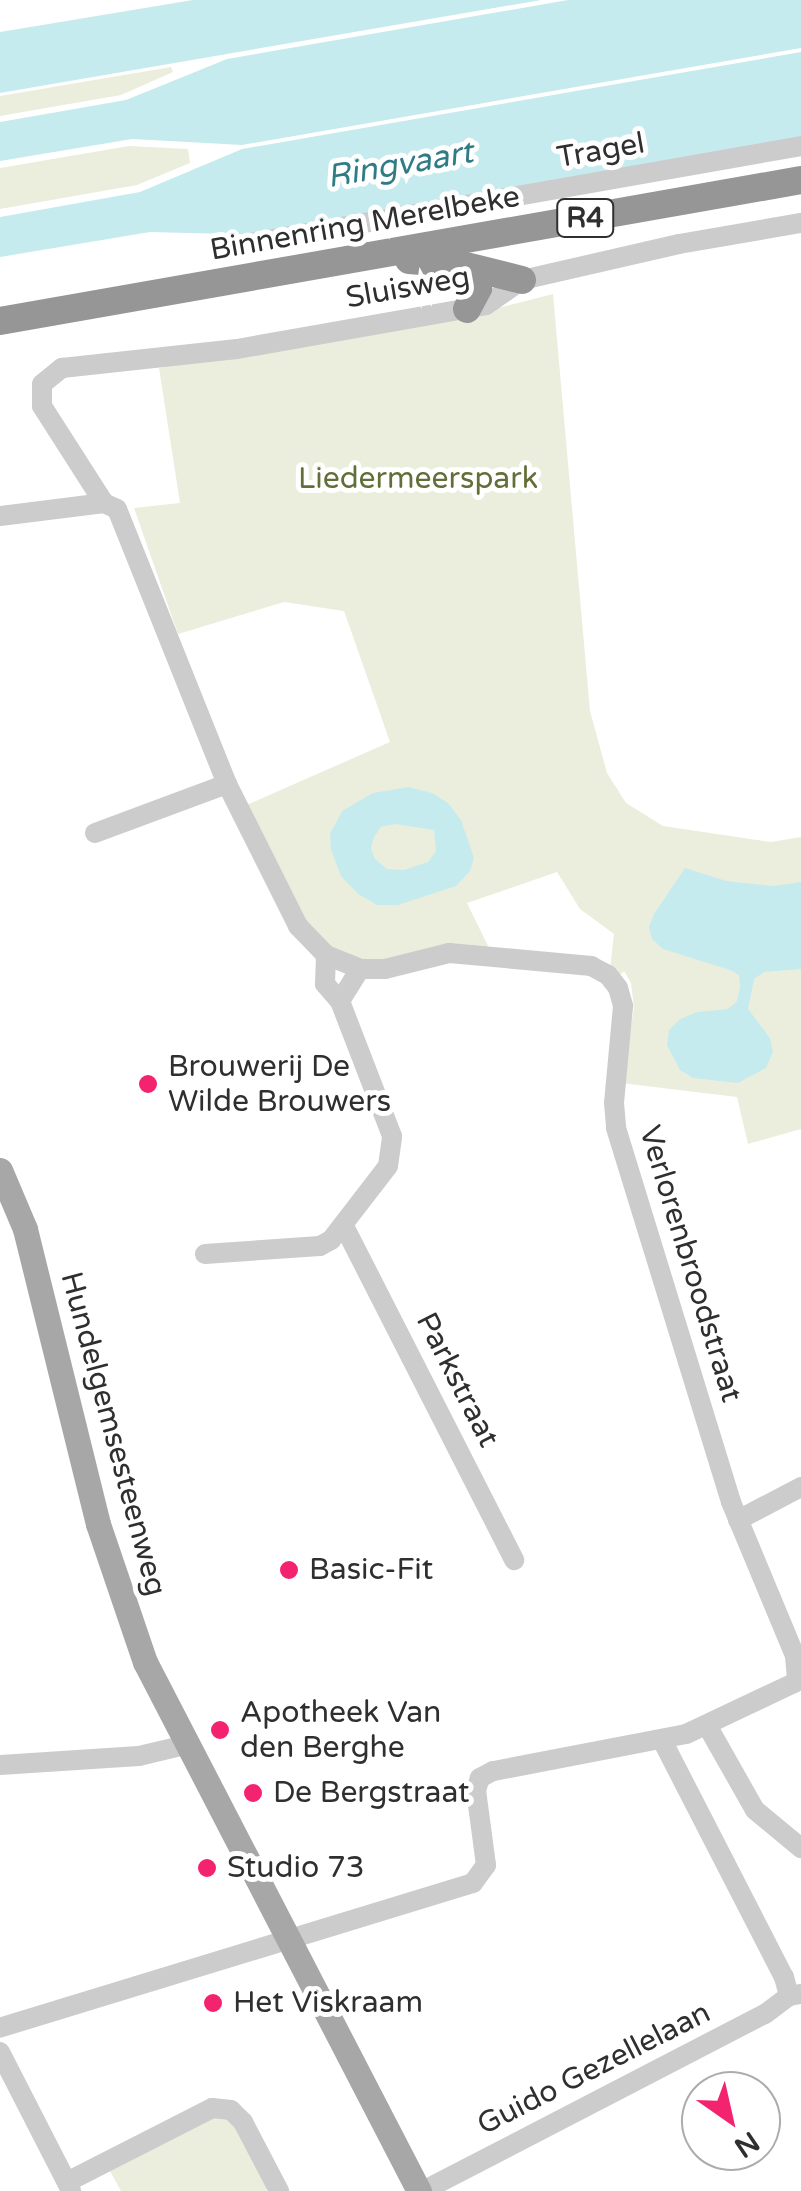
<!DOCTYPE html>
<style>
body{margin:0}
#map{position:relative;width:801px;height:2191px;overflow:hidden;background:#fff;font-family:"Varela Round",sans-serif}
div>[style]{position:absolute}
.green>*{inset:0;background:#ebeedc}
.water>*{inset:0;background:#c6ebef}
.minor>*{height:20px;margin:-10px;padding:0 10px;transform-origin:10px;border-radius:10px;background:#ccc}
.major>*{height:25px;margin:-12.5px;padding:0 12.5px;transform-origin:12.5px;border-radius:12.5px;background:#a7a7a7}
.highway>*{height:28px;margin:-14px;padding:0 14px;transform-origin:14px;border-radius:14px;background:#969696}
.dots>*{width:28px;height:28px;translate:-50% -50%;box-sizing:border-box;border:5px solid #fff;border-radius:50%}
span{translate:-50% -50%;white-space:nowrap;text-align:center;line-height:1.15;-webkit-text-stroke:10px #fff;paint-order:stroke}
.shield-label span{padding:2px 8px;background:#fff;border:2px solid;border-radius:8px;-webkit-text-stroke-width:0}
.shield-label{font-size:28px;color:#2f2f2f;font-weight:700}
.street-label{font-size:30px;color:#2f2f2f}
.park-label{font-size:30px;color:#626f38}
.poi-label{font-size:30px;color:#2f2f2f}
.left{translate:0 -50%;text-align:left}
.water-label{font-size:32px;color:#307c85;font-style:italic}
.north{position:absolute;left:681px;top:2071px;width:100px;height:100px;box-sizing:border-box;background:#fff;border:2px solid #acacac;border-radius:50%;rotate:146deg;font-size:28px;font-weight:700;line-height:40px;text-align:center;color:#2f2f2f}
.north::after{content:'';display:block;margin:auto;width:35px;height:45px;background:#f42370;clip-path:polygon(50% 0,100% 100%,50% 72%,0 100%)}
</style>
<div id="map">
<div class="green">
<div style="clip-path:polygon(171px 67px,173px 72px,121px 95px,0 116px,0 96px)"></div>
<div style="clip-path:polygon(129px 146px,188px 149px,190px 163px,137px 185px,0 209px,0 168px)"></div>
<div style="clip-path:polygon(553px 294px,590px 711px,607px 773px,626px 803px,663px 826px,771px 842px,801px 837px,801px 1129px,748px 1144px,737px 1097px,621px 1083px,634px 1008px,631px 983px,624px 971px,619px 976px,610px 969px,614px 934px,580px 909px,557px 872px,467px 903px,491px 952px,361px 965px,311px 938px,242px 807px,390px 742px,344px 611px,284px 602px,178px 634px,134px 508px,180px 503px,159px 368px,474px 314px)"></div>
<div style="clip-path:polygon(216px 2116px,234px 2120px,269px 2184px,266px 2191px,121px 2191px,110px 2171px)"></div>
</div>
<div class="water">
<div style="clip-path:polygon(193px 0,541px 0,0 93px,0 32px)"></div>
<div style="clip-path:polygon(568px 0,801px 0,801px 48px,242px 145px,132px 139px,0 161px,0 122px,126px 100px,227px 59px)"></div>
<div style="clip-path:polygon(801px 52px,801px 141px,261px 235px,150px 232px,0 257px,0 217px,140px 192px,242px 149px)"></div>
<div style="clip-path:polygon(evenodd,408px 787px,432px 793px,448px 803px,461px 820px,474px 858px,470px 871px,456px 886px,398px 905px,377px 905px,358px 894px,341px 876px,331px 850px,330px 834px,342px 811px,373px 793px,408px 787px,395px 824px,434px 830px,436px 851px,428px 862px,404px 870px,387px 869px,375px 859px,371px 848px,374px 837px,381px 827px,395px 824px)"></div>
<div style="clip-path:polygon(685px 868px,726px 881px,774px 886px,801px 882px,801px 969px,764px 972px,754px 979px,748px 1009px,770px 1038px,773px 1052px,766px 1068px,738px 1083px,693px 1078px,680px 1070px,667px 1045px,669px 1030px,680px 1019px,697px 1012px,728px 1009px,737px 1001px,740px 987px,739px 975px,730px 970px,663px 949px,652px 939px,649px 927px,654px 914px)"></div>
</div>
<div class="minor">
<div style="left:233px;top:246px;width:577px;rotate:-9.98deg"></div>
<div style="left:104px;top:503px;width:115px;rotate:-122.6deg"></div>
<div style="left:42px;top:406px;width:22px;rotate:-90deg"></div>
<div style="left:42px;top:384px;width:26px;rotate:-39deg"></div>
<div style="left:62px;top:368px;width:176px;rotate:-6.2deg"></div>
<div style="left:237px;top:349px;width:253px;rotate:-10deg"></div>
<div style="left:486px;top:305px;width:44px;rotate:-34.8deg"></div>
<div style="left:522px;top:280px;width:161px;rotate:-12.9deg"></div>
<div style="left:679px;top:244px;width:124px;rotate:-9.8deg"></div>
<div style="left:0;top:516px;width:105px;rotate:-7.1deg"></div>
<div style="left:104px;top:503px;width:14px;rotate:25deg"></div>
<div style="left:117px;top:509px;width:296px;rotate:68.2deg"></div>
<div style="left:227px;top:784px;width:159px;rotate:63.4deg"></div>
<div style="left:298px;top:926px;width:40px;rotate:46deg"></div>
<div style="left:326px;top:955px;width:37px;rotate:22deg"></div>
<div style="left:360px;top:969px;width:25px"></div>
<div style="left:385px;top:969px;width:66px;rotate:-14deg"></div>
<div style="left:449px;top:953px;width:143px;rotate:5.2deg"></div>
<div style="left:591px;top:966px;width:19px;rotate:28deg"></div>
<div style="left:608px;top:975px;width:16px;rotate:52deg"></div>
<div style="left:618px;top:988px;width:19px;rotate:74deg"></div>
<div style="left:623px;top:1006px;width:97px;rotate:95.3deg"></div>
<div style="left:614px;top:1103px;width:25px;rotate:85deg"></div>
<div style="left:616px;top:1128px;width:391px;rotate:72.9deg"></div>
<div style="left:731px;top:1502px;width:167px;rotate:67.4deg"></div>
<div style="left:795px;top:1656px;width:22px;rotate:85deg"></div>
<div style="left:797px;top:1678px;width:6px;rotate:121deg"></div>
<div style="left:794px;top:1683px;width:119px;rotate:154.7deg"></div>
<div style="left:686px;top:1734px;width:197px;rotate:169.1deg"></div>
<div style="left:493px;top:1771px;width:15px;rotate:152deg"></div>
<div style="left:480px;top:1778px;width:13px;rotate:108deg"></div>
<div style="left:476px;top:1790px;width:76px;rotate:82.4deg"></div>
<div style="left:486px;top:1865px;width:22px;rotate:126deg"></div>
<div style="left:473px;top:1883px;width:495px;rotate:163deg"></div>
<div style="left:95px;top:833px;width:141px;rotate:-20.4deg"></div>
<div style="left:326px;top:955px;width:29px;rotate:92deg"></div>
<div style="left:325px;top:984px;width:23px;rotate:49deg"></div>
<div style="left:340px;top:1001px;width:38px;rotate:-58deg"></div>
<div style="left:344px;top:1226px;width:375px;rotate:63deg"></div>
<div style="left:205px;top:1254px;width:115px;rotate:-4deg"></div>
<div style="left:320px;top:1246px;width:13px;rotate:-29deg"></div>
<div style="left:331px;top:1240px;width:93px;rotate:-52.4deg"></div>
<div style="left:388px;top:1166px;width:30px;rotate:-82deg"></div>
<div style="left:392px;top:1136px;width:145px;rotate:-111.1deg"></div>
<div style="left:738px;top:1520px;width:71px;rotate:-27.6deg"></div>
<div style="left:708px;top:1727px;width:95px;rotate:60.5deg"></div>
<div style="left:755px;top:1810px;width:60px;rotate:39.6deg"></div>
<div style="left:662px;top:1740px;width:267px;rotate:62.8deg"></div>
<div style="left:784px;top:1977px;width:20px;rotate:75deg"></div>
<div style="left:789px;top:1996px;width:11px;rotate:-10deg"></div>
<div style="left:0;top:1765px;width:139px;rotate:-3.7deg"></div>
<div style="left:139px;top:1756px;width:47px;rotate:-13.4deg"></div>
<div style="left:0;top:2052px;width:156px;rotate:62.9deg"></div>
<div style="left:67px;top:2182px;width:163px;rotate:-27deg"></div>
<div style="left:212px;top:2108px;width:19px;rotate:6deg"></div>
<div style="left:231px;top:2110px;width:17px;rotate:45deg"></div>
<div style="left:243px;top:2122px;width:78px;rotate:62.4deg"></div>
<div style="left:423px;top:2191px;width:385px;rotate:-27.4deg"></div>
<div style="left:765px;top:2014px;width:30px;rotate:-37deg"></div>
</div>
<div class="major">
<div style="left:0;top:1170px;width:64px;rotate:67deg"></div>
<div style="left:25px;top:1229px;width:304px;rotate:76.1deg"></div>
<div style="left:98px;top:1524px;width:146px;rotate:71.2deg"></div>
<div style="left:145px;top:1662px;width:596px;rotate:62.62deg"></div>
</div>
<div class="highway">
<div style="left:409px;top:260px;width:49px;rotate:4.7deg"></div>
<div style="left:458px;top:264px;width:66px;rotate:14deg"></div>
<div style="left:467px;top:309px;width:24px;rotate:-62deg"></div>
<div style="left:478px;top:288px;width:17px;rotate:-97deg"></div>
<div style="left:0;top:321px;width:813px;rotate:-9.98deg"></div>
</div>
<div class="dots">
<div style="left:148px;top:1084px;background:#f42370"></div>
<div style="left:289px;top:1570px;background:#f42370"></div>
<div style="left:220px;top:1730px;background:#f42370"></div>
<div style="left:253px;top:1793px;background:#f42370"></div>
<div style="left:207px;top:1868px;background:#f42370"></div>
<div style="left:213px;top:2003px;background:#f42370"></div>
</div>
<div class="shield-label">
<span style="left:585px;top:218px">R4</span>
</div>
<div class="street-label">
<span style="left:601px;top:151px;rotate:-10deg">Tragel</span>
<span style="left:365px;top:224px;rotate:-10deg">Binnenring Merelbeke</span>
<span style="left:408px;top:288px;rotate:-10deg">Sluisweg</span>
<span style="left:690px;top:1264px;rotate:73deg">Verlorenbroodstraat</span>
<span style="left:457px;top:1380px;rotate:63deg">Parkstraat</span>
<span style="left:113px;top:1434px;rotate:75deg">Hundelgemsesteenweg</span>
<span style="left:594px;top:2069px;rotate:-27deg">Guido Gezellelaan</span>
</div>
<div class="park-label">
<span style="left:418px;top:479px">Liedermeerspark</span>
</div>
<div class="poi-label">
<span class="left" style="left:168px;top:1084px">Brouwerij De<br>Wilde Brouwers</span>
<span class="left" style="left:309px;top:1570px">Basic-Fit</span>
<span class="left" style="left:240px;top:1730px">Apotheek Van<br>den Berghe</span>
<span class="left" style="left:273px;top:1793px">De Bergstraat</span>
<span class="left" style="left:227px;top:1868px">Studio 73</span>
<span class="left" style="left:233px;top:2003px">Het Viskraam</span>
</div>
<div class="water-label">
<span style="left:400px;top:165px;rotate:-10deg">Ringvaart</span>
</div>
<div class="north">N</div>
</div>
